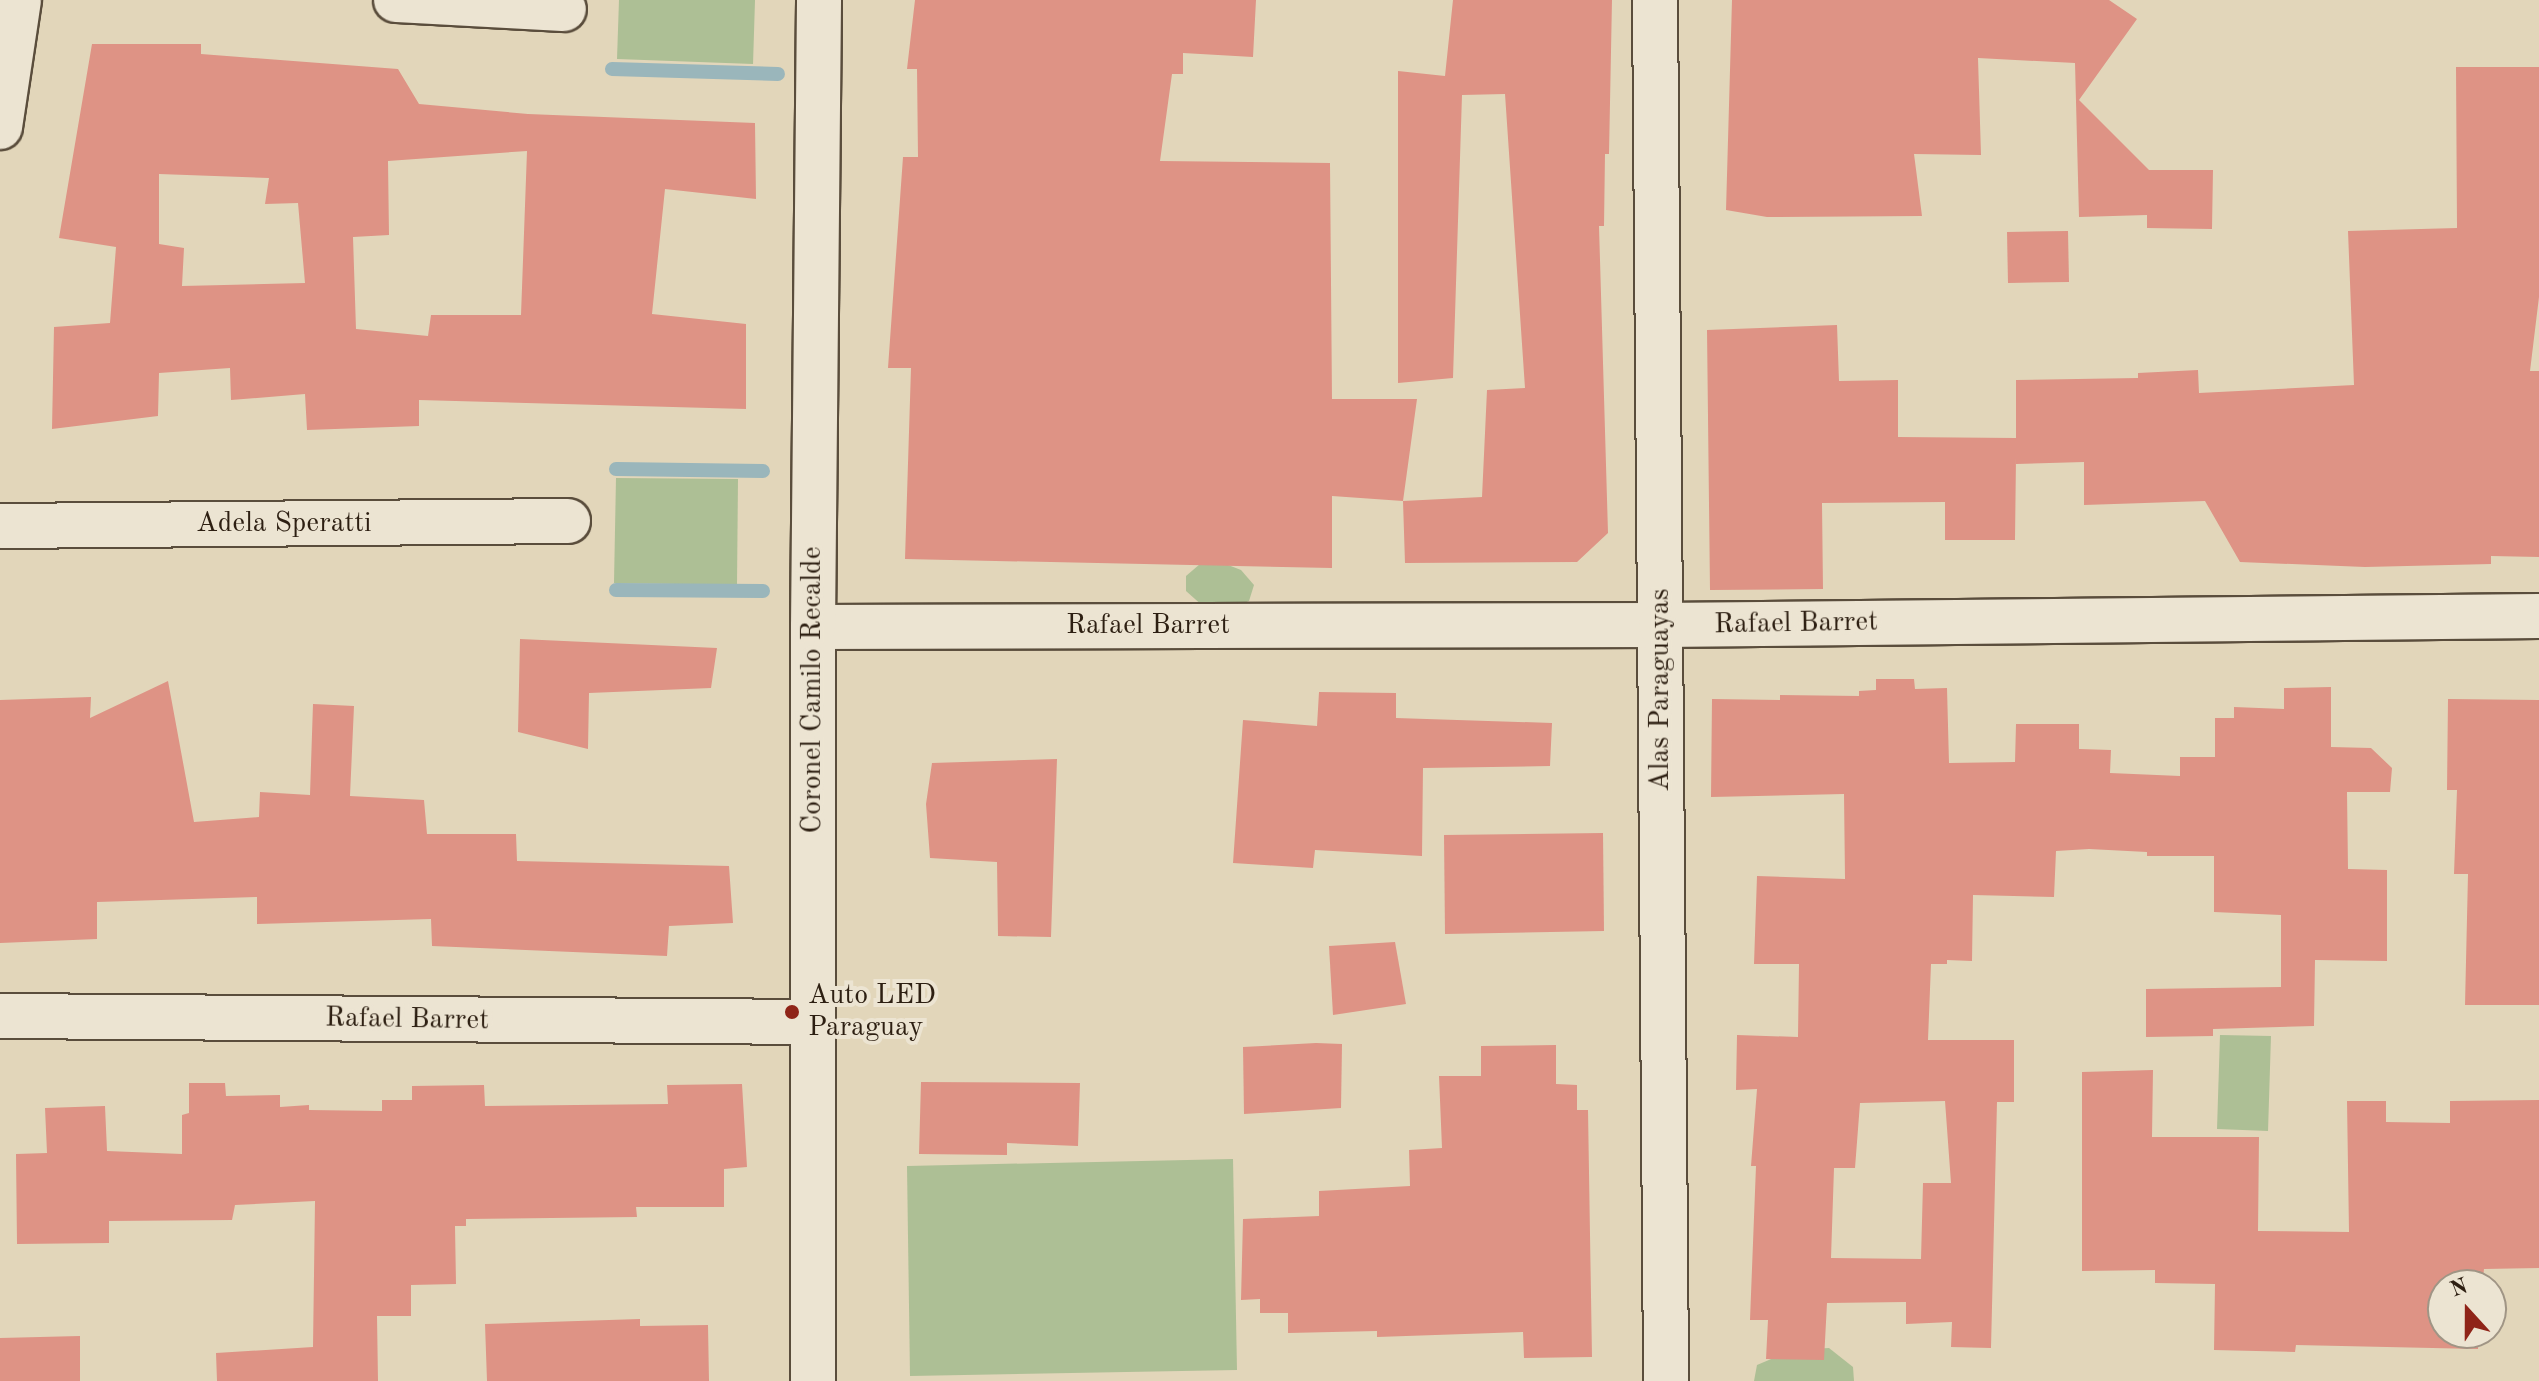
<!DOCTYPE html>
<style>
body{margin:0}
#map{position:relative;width:2539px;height:1381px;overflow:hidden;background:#e2d6ba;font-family:"Old Standard TT",serif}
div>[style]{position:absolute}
.green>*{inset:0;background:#adbf95}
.stream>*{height:14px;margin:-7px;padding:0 7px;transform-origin:7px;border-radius:7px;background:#9ab6bb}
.building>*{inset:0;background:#de9385}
.roads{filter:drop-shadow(2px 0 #5a4d3c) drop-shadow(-2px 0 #5a4d3c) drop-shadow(0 2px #5a4d3c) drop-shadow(0 -2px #5a4d3c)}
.minor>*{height:44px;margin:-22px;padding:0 22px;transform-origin:22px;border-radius:22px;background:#ece4d2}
.dots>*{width:22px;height:22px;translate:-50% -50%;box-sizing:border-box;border:4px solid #ece4d2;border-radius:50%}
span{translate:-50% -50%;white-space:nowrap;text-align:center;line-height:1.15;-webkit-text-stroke:8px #ece4d2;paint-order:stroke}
.street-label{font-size:28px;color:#2d1f12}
.poi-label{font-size:28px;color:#2d1f12}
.left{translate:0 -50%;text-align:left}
.north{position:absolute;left:2427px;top:1269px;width:80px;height:80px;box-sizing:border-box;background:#ece4d2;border:2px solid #a09585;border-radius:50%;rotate:339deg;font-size:22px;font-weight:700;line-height:32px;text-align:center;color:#2d1f12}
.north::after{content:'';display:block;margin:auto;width:28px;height:36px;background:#8f2418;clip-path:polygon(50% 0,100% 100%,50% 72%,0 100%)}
</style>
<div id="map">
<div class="green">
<div style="clip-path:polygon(619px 0,755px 0,753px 64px,617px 59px)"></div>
<div style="clip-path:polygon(616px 478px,738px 479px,737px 585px,614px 583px)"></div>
<div style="clip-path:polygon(1223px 563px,1241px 570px,1254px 585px,1249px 601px,1228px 609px,1204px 607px,1186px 591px,1186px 576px,1200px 564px)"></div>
<div style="clip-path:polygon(2220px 1035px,2271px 1036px,2268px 1131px,2217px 1129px)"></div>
<div style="clip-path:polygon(1233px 1159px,1237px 1370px,910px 1376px,907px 1166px)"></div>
<div style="clip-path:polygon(1829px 1348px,1853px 1367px,1854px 1381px,1754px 1381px,1757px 1365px,1792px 1350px)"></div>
</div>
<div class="stream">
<div style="left:612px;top:69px;width:166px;rotate:1.7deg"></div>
<div style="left:616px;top:469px;width:147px;rotate:0.8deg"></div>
<div style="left:616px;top:590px;width:147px;rotate:0.4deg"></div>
</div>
<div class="building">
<div style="clip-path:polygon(915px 0,1256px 0,1253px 57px,1183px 53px,1183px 74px,1172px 74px,1160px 161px,1330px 163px,1332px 399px,1417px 399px,1403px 501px,1332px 496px,1332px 568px,905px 559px,911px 368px,888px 368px,903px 157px,918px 157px,917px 69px,907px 69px)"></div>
<div style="clip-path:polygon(1453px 0,1612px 0,1609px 154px,1605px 154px,1604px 226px,1599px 226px,1608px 533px,1577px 562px,1405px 563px,1403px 501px,1482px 497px,1487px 390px,1525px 388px,1505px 94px,1462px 95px,1453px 378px,1398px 383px,1398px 71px,1445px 76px)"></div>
<div style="clip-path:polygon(1732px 0,2109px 0,2137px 19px,2079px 100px,2149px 170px,2213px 170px,2212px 229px,2147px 228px,2147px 215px,2079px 217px,2075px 63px,1978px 58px,1981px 155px,1914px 154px,1922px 216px,1767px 217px,1726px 210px)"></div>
<div style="clip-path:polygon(evenodd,92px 44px,201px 44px,201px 54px,398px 69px,419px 104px,528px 114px,755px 123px,756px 199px,665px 189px,652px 314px,746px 324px,746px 409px,419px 400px,419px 426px,307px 430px,305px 394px,231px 400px,230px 368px,159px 373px,158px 416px,52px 429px,54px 327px,110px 323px,116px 247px,59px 238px,92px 44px,527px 151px,521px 315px,431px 315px,428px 336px,356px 329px,353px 237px,389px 235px,388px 161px,527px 151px,92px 44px,159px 174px,269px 178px,265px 204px,298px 203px,305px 283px,182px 286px,184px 248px,159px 244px,159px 174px)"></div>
<div style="clip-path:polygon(2456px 67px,2539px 67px,2539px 297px,2530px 371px,2539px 371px,2539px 557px,2491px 556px,2491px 564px,2365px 567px,2240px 562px,2205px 501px,2084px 505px,2084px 462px,2016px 464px,2016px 457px,2015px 540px,1945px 540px,1945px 502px,1822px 503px,1823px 589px,1710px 590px,1707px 330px,1837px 325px,1839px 381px,1898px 380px,1898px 437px,2016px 438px,2016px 380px,2138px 378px,2138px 373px,2198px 370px,2199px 393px,2354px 385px,2348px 231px,2457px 228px)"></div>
<div style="clip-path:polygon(2068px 231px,2069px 282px,2008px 283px,2007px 232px)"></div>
<div style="clip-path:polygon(520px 639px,717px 648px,711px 688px,589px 693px,588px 749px,518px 732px)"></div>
<div style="clip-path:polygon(evenodd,1876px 679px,1914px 679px,1915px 689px,1947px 688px,1949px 763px,2015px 762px,2016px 724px,2079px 724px,2079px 749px,2111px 750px,2110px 773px,2180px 776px,2180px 757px,2215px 757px,2215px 718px,2234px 718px,2234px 707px,2284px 709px,2284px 688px,2331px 687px,2331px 747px,2371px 748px,2392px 768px,2390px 792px,2347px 792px,2348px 869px,2387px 870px,2387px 961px,2315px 960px,2314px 1026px,2213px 1029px,2213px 1036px,2146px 1037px,2146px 989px,2281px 987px,2281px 915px,2214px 912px,2214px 856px,2147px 856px,2147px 852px,2089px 849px,2056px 851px,2054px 897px,1973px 895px,1972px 961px,1947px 960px,1947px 964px,1931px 964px,1928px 1040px,2014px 1040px,2014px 1102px,1997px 1102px,1991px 1348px,1951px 1347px,1952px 1322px,1906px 1324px,1906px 1302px,1827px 1303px,1824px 1360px,1766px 1359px,1768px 1320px,1750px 1320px,1756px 1166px,1751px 1166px,1757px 1089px,1736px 1090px,1737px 1035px,1798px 1037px,1799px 964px,1754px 964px,1757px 876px,1845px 879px,1844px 794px,1711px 797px,1712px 699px,1780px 700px,1780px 695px,1859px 696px,1859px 691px,1876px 690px,1876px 679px,1945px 1101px,1951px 1183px,1923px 1183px,1921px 1259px,1831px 1258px,1834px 1168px,1855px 1168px,1860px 1103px,1945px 1101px)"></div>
<div style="clip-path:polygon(168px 681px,194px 822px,259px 817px,260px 792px,310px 795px,313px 704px,354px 706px,350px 796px,424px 800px,427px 834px,516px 834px,517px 861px,729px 866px,733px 923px,669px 926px,667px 956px,432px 946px,431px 919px,257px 924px,257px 897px,97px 902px,97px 939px,0 943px,0 700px,91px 697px,90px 718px)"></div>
<div style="clip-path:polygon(1319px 692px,1396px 693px,1396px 718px,1552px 723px,1550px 766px,1423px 768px,1422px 856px,1315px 850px,1313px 868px,1233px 863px,1243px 720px,1317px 726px)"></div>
<div style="clip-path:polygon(2448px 699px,2539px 700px,2539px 1005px,2465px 1005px,2468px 874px,2454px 874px,2457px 790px,2447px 790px)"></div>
<div style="clip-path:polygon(1057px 759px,1051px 937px,998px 936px,997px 862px,930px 858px,926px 804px,932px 763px)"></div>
<div style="clip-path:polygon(1603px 833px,1604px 931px,1445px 934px,1444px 835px)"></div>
<div style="clip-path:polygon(1395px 942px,1406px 1004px,1333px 1015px,1329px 946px)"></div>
<div style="clip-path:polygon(1316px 1043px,1342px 1044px,1341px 1108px,1244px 1114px,1243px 1047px)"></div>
<div style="clip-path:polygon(1556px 1045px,1556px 1084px,1577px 1085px,1577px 1110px,1588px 1110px,1592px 1357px,1524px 1358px,1523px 1332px,1377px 1337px,1377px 1331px,1288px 1333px,1288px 1313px,1260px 1313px,1260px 1299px,1241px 1300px,1243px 1219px,1319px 1216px,1319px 1191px,1410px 1186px,1409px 1150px,1442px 1148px,1439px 1076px,1481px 1076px,1481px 1046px)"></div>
<div style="clip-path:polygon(2153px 1070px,2152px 1137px,2259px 1137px,2258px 1231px,2349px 1232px,2347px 1101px,2386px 1101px,2386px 1122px,2450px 1123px,2450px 1101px,2539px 1100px,2539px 1268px,2484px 1269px,2482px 1285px,2443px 1285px,2443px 1333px,2479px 1333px,2478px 1349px,2296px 1345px,2295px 1352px,2214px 1350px,2215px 1284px,2155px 1283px,2155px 1270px,2082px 1271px,2082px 1072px)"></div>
<div style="clip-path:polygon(921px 1082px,1080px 1083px,1078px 1146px,1007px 1143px,1007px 1155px,919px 1154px)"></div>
<div style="clip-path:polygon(189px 1083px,225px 1083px,226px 1096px,280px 1095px,280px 1107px,309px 1105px,309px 1110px,382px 1111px,382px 1100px,412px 1100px,412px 1086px,484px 1085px,485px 1106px,668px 1104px,667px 1085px,742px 1084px,747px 1167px,724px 1169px,724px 1207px,636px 1207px,637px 1217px,466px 1219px,466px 1226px,455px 1226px,456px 1284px,411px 1285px,411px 1316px,377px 1316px,378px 1381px,217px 1381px,216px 1353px,313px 1347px,315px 1201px,235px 1205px,232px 1220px,109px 1221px,109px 1243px,17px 1244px,16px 1154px,47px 1153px,45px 1108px,105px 1106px,107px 1151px,182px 1154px,182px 1115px,189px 1113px)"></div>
<div style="clip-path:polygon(640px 1319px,640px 1326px,708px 1325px,709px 1381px,487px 1381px,485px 1324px)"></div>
<div style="clip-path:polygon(80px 1336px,80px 1381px,0 1381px,0 1338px)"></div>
</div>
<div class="roads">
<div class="minor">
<div style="left:396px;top:0;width:168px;rotate:3.1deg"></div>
<div style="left:1655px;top:0;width:1381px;rotate:89.54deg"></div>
<div style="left:0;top:127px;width:128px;rotate:-81.5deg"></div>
<div style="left:0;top:526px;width:568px;rotate:-0.5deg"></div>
<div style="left:813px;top:627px;width:848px;rotate:-0.14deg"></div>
<div style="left:1661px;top:625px;width:878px;rotate:-0.59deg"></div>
<div style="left:0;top:1016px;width:813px;rotate:0.42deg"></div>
<div style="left:813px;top:1381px;width:754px;rotate:-90deg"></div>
<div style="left:813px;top:627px;width:627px;rotate:-89.45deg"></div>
</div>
</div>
<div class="dots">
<div style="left:792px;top:1012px;background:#8f2418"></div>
</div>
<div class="street-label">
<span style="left:284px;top:524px">Adela Speratti</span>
<span style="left:1796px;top:624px;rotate:-1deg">Rafael Barret</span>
<span style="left:1148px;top:626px">Rafael Barret</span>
<span style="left:813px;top:690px;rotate:-90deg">Coronel Camilo Recalde</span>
<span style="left:1661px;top:690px;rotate:-90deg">Alas Paraguayas</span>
<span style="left:407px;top:1020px;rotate:1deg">Rafael Barret</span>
</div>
<div class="poi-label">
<span class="left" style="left:808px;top:1012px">Auto LED<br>Paraguay</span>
</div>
<div class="north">N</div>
</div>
